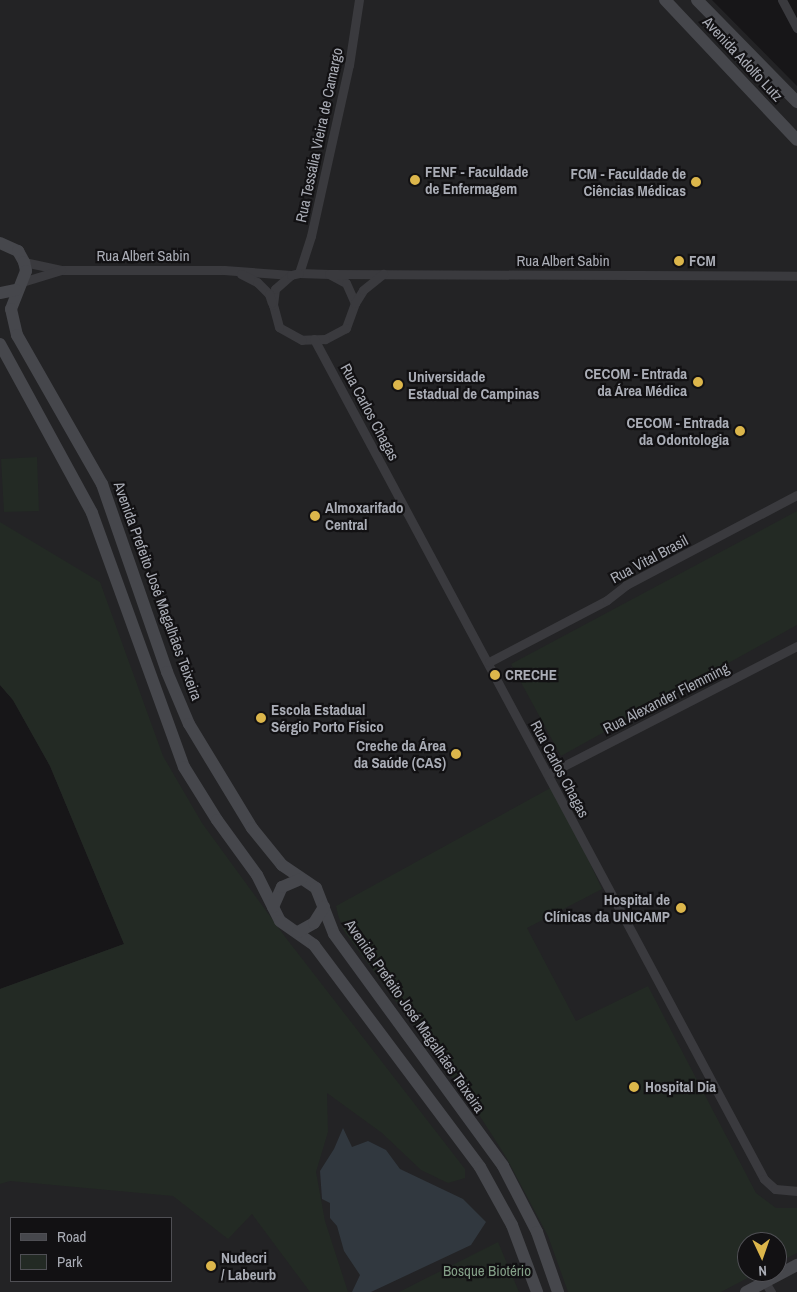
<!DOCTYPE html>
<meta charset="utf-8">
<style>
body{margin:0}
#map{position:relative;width:797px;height:1292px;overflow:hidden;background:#171618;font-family:"Archivo Narrow",sans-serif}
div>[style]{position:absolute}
.built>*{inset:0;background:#232325}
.green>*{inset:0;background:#232a24}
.water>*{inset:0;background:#31383f}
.street>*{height:9px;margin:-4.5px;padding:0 4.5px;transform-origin:4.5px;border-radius:4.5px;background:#3a3a3e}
.secondary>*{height:12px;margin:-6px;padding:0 6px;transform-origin:6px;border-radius:6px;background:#46474c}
.dots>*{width:14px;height:14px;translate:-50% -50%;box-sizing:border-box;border:2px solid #121113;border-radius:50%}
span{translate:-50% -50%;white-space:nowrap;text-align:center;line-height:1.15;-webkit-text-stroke:4.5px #121113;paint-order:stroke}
.street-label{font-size:15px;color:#aaadb6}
.poi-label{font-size:15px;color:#aaadb6;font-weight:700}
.left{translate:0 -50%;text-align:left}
.right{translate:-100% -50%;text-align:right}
.park-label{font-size:15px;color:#839f87}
.legend{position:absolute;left:10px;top:1217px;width:162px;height:65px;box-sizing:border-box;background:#121113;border:1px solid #4f4f54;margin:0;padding:6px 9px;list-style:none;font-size:15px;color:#aaadb6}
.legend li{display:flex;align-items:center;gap:10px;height:25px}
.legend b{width:25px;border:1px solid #4f4f54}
.north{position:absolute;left:737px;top:1232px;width:50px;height:50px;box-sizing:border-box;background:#121113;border:1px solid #4f4f54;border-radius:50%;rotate:177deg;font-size:14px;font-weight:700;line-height:20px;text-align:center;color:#aaadb6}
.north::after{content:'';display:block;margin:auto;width:18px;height:22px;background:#dcb64b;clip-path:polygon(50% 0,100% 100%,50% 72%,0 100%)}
</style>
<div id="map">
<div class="built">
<div style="clip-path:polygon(evenodd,0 0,712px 0,797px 86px,797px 1292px,0 1292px,0 989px,124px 944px,50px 766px,13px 700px,0 685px,0 0,11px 1218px,171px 1218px,171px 1281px,11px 1281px,11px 1218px,0 0,747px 1242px,777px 1242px,777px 1272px,747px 1272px,747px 1242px)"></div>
</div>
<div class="green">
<div style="clip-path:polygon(37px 457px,39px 511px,4px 512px,1px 459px)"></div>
<div style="clip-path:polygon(797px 511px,797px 625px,561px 756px,511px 664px)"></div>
<div style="clip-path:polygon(0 522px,100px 582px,163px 756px,202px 823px,286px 938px,465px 1169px,465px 1178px,448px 1183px,421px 1170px,382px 1133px,327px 1093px,328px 1132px,316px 1172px,325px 1221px,348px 1292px,310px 1292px,252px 1214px,228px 1239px,173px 1196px,10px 1181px,0 1184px,0 989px,124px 944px,50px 766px,13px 700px,0 685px)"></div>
<div style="clip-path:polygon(554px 786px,602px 889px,527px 928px,576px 1021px,648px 986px,756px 1193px,776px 1208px,797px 1208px,797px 1253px,777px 1263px,777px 1242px,747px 1242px,747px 1272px,759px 1272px,721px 1292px,568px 1292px,548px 1236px,506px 1157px,476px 1110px,344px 931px,338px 915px,336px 906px)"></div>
<div style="clip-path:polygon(498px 1242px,519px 1292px,399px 1292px)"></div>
</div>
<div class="water">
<div style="clip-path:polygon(343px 1128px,352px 1147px,368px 1141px,386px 1150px,400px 1169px,463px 1199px,486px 1222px,471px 1245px,371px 1292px,352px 1292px,360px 1275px,344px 1251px,337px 1226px,330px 1218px,330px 1203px,322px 1199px,320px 1171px,334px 1149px)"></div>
</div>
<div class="street">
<div style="left:782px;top:0;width:32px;rotate:62deg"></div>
<div style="left:24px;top:262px;width:39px;rotate:12deg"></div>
<div style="left:62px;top:270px;width:162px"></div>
<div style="left:224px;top:270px;width:67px;rotate:4.3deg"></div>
<div style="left:299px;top:273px;width:39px;rotate:-72deg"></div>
<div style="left:311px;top:236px;width:175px;rotate:-77.5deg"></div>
<div style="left:349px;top:65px;width:66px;rotate:-81.3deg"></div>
<div style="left:299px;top:273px;width:30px;rotate:2deg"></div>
<div style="left:329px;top:274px;width:19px;rotate:28deg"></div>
<div style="left:346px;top:283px;width:22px;rotate:66deg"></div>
<div style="left:355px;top:303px;width:27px;rotate:110deg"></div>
<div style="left:346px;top:328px;width:24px;rotate:152deg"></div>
<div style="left:325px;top:339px;width:23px;rotate:178deg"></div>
<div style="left:302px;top:340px;width:26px;rotate:-151deg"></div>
<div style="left:279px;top:327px;width:23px;rotate:-105deg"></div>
<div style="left:273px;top:305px;width:16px;rotate:-83deg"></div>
<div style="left:275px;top:289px;width:21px;rotate:-41deg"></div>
<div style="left:291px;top:275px;width:8px;rotate:-14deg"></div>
<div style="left:241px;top:274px;width:18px;rotate:27deg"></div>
<div style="left:257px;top:282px;width:17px;rotate:45deg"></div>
<div style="left:269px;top:294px;width:9px;rotate:72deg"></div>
<div style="left:329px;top:274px;width:468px;rotate:0.2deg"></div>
<div style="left:22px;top:282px;width:41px;rotate:-17.1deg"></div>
<div style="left:355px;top:303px;width:15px;rotate:-58deg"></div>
<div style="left:363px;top:290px;width:26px;rotate:-39deg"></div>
<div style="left:314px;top:339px;width:953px;rotate:61.82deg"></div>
<div style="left:764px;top:1179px;width:15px;rotate:42deg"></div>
<div style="left:775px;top:1189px;width:22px;rotate:5deg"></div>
<div style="left:489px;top:662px;width:133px;rotate:-27.7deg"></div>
<div style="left:607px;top:600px;width:24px;rotate:-38deg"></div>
<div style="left:626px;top:585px;width:193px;rotate:-27.8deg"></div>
<div style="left:548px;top:774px;width:280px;rotate:-27.2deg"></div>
<div style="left:765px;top:1282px;width:12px;rotate:59deg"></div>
</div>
<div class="secondary">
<div style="left:665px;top:0;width:192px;rotate:46.7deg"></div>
<div style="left:697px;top:0;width:143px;rotate:45.6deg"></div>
<div style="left:0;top:243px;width:20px;rotate:24deg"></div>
<div style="left:18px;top:251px;width:13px;rotate:61deg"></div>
<div style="left:24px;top:262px;width:9px;rotate:77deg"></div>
<div style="left:26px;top:271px;width:41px;rotate:111.5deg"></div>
<div style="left:11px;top:309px;width:27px;rotate:77deg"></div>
<div style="left:17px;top:335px;width:172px;rotate:60.3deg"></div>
<div style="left:102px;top:484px;width:199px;rotate:70.9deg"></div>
<div style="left:167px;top:672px;width:56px;rotate:67.1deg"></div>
<div style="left:189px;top:724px;width:122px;rotate:58.8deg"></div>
<div style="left:252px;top:828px;width:48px;rotate:51deg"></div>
<div style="left:282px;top:865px;width:41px;rotate:34.1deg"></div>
<div style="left:316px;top:888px;width:49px;rotate:68.6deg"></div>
<div style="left:334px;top:934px;width:287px;rotate:53.9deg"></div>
<div style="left:503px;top:1166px;width:74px;rotate:62.7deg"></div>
<div style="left:537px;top:1232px;width:64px;rotate:70.7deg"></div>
<div style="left:0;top:293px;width:16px;rotate:-11deg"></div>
<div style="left:0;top:344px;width:192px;rotate:61.4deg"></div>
<div style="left:92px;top:513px;width:270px;rotate:70.1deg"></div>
<div style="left:184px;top:767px;width:62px;rotate:58.1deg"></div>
<div style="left:217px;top:820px;width:68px;rotate:54deg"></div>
<div style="left:257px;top:875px;width:51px;rotate:63.4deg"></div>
<div style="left:280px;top:921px;width:42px;rotate:35.2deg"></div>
<div style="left:314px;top:945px;width:277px;rotate:53.2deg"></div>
<div style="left:480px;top:1167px;width:66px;rotate:61.1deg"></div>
<div style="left:512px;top:1225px;width:72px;rotate:69.5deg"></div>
<div style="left:273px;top:907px;width:22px;rotate:-66deg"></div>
<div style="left:282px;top:887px;width:21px;rotate:-23deg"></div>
<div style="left:298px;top:932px;width:18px;rotate:-29deg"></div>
<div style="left:314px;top:923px;width:19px;rotate:-58deg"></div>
<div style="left:746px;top:1292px;width:58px;rotate:-27.9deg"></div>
</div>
<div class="dots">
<div style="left:415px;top:180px;background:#dcb64b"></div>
<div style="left:696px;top:182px;background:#dcb64b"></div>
<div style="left:679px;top:261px;background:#dcb64b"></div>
<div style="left:698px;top:382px;background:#dcb64b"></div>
<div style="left:398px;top:385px;background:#dcb64b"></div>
<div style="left:740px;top:431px;background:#dcb64b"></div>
<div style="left:315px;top:516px;background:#dcb64b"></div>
<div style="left:495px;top:675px;background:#dcb64b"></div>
<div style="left:261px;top:718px;background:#dcb64b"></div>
<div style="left:456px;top:754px;background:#dcb64b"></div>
<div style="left:681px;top:908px;background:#dcb64b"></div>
<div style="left:634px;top:1087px;background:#dcb64b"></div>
<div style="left:211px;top:1266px;background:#dcb64b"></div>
</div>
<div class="street-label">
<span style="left:743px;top:59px;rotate:47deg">Avenida Adolfo Lutz</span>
<span style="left:319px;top:135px;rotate:-78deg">Rua Tessália Vieira de Camargo</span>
<span style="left:143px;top:256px">Rua Albert Sabin</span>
<span style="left:563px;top:261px">Rua Albert Sabin</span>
<span style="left:370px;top:412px;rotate:62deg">Rua Carlos Chagas</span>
<span style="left:649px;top:559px;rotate:-28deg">Rua Vital Brasil</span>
<span style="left:158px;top:591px;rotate:70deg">Avenida Prefeito José Magalhães Teixeira</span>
<span style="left:666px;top:698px;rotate:-27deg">Rua Alexander Flemming</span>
<span style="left:560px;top:769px;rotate:62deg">Rua Carlos Chagas</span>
<span style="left:415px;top:1016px;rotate:55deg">Avenida Prefeito José Magalhães Teixeira</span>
</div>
<div class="poi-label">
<span class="left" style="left:425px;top:180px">FENF - Faculdade<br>de Enfermagem</span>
<span class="right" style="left:686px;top:182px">FCM - Faculdade de<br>Ciências Médicas</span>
<span class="left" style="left:689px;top:261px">FCM</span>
<span class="right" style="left:687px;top:382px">CECOM - Entrada<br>da Área Médica</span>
<span class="left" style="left:408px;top:385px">Universidade<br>Estadual de Campinas</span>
<span class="right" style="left:729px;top:431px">CECOM - Entrada<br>da Odontologia</span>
<span class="left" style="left:325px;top:516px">Almoxarifado<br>Central</span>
<span class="left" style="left:505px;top:675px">CRECHE</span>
<span class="left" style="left:271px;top:718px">Escola Estadual<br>Sérgio Porto Físico</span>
<span class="right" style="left:446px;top:754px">Creche da Área<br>da Saúde (CAS)</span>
<span class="right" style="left:670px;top:908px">Hospital de<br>Clínicas da UNICAMP</span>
<span class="left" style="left:645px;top:1087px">Hospital Dia</span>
<span class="left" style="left:221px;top:1266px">Nudecri<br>/ Labeurb</span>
</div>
<div class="park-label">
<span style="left:487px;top:1271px">Bosque Biotério</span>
</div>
<ul class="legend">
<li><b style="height:6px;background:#46474c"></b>Road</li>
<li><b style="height:14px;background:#232a24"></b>Park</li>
</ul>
<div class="north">N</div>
</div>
